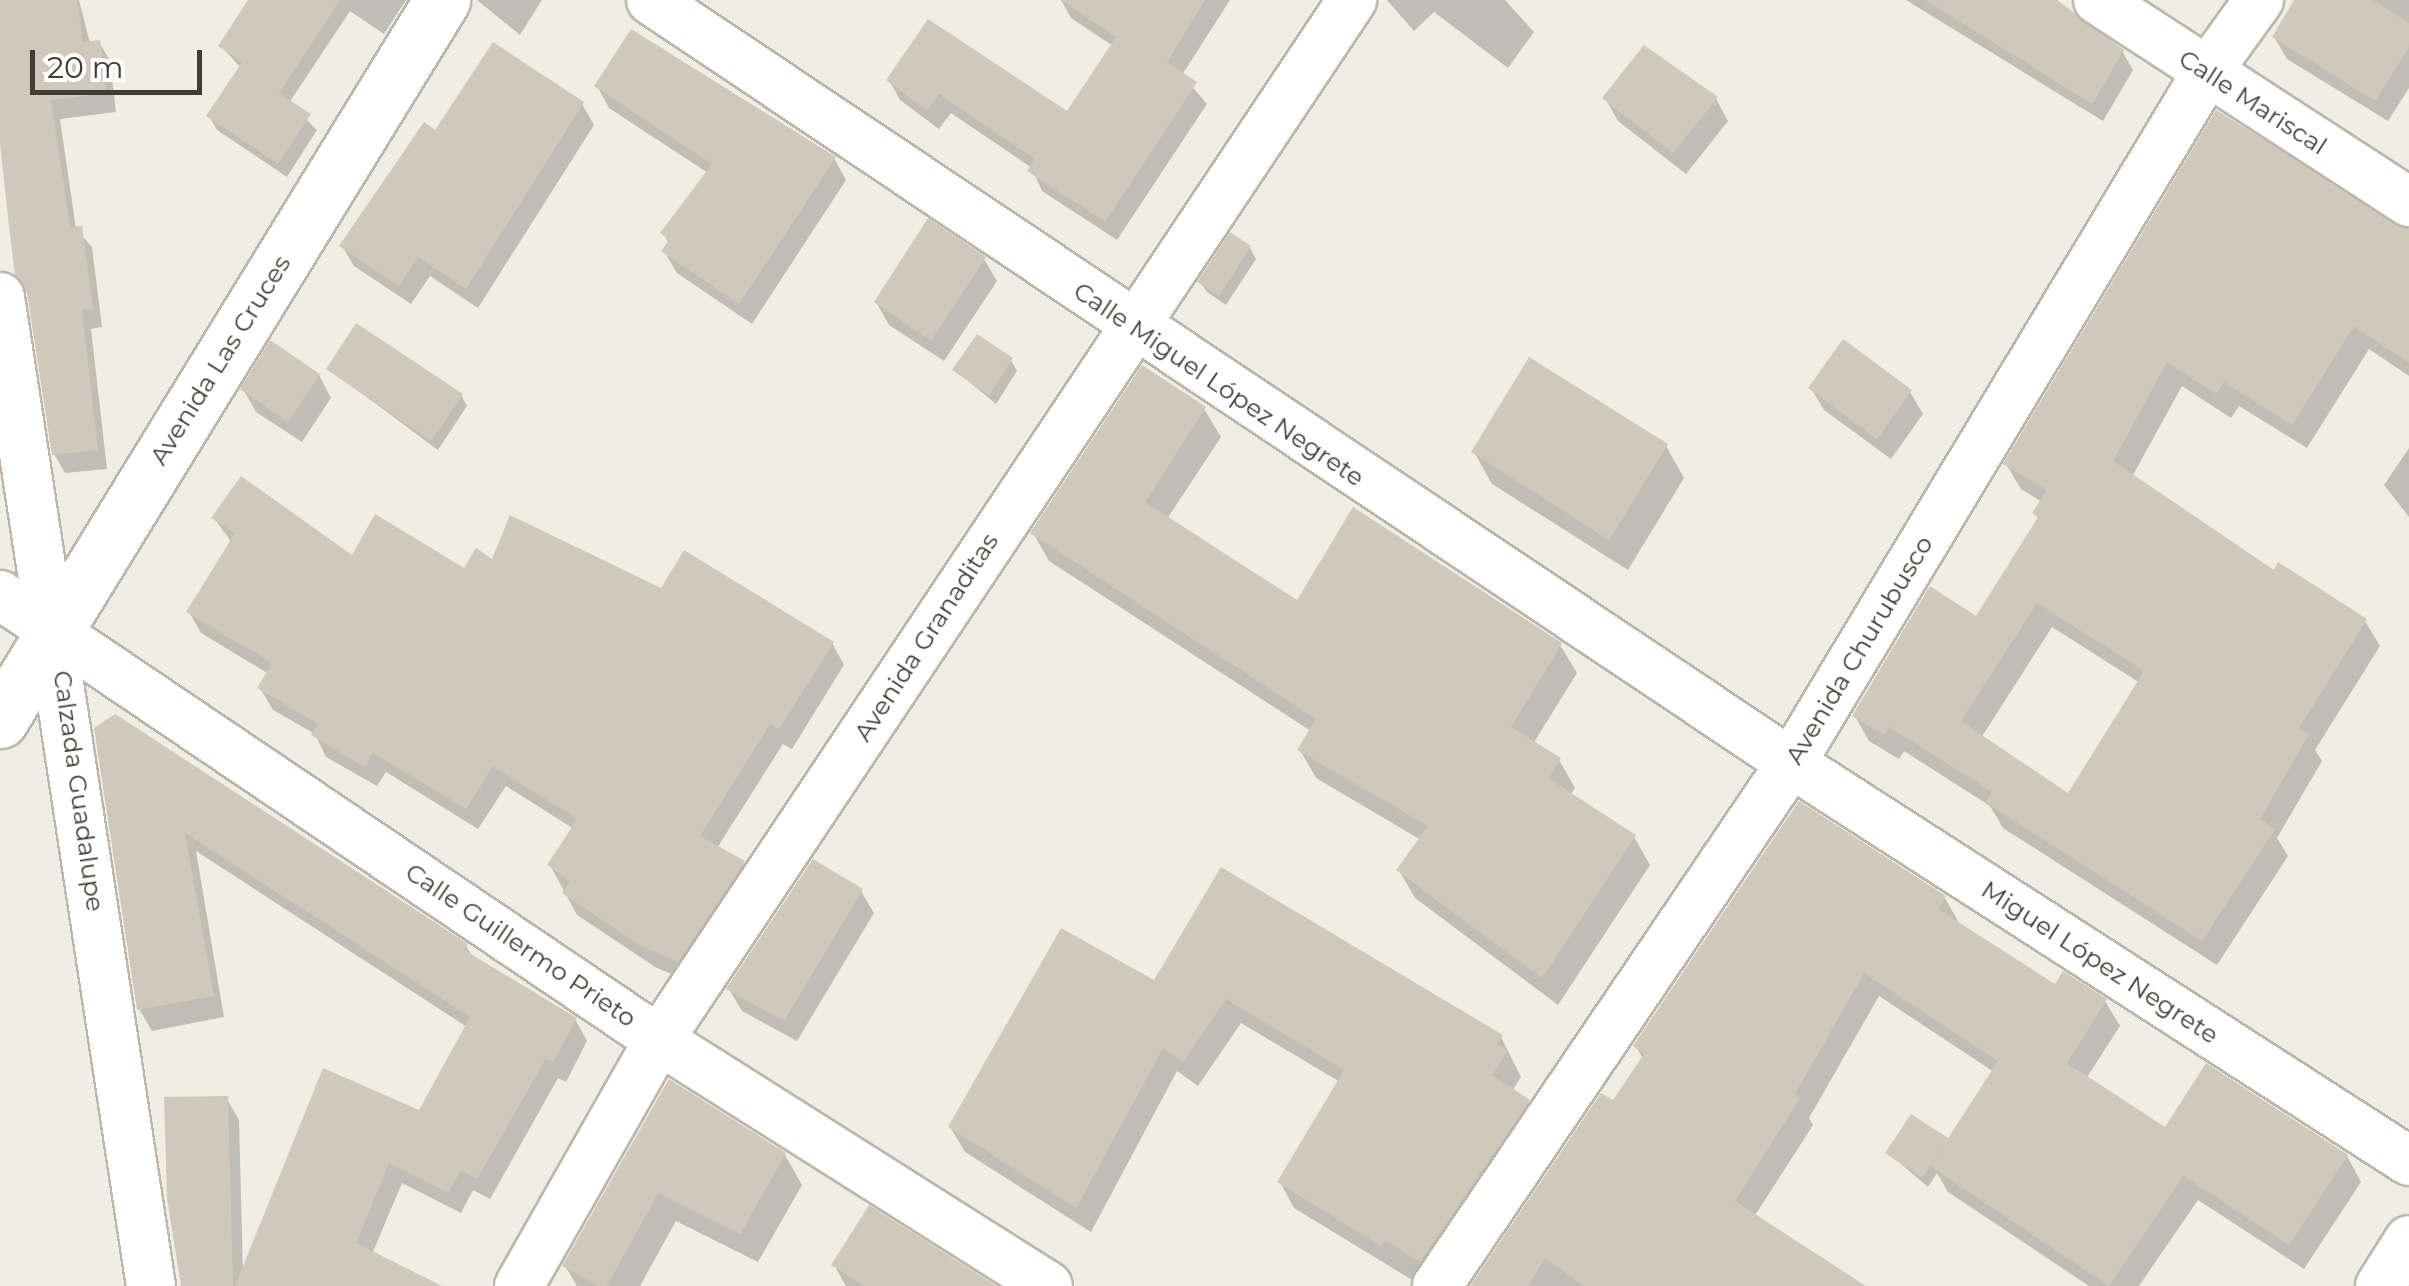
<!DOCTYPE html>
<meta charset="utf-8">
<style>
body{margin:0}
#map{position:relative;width:2409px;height:1286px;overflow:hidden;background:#f0ede4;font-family:Montserrat,sans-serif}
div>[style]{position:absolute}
.shadow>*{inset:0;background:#0003}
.building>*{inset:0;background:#d0c9bb}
.roads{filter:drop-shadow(2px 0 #bdb7ab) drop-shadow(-2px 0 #bdb7ab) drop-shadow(0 2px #bdb7ab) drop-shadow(0 -2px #bdb7ab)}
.minor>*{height:48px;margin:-24px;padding:0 24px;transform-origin:24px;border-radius:24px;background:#fff}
.tertiary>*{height:55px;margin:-27.5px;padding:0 27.5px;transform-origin:27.5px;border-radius:27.5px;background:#fff}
span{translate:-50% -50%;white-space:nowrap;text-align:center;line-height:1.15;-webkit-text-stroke:10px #fff;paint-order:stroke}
.street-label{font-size:25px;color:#413d35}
.scale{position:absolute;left:30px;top:50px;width:172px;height:45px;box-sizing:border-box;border:5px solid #413d35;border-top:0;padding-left:12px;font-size:30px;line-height:35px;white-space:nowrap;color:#413d35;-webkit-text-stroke:8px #fff;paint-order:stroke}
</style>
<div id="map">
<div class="shadow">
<div style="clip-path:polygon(27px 0,79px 0,90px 43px,99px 42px,110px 61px,116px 112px,60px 119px,76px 229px,92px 247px,102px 327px,91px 329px,107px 469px,65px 473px,54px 454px,0 41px,0 4px)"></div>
<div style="clip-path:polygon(278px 0,406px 0,384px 34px,350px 11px,289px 103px,317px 130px,287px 177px,217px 130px,209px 116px,241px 68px,221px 46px)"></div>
<div style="clip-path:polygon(477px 0,542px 0,520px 35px)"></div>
<div style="clip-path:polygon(1061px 0,1230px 0,1182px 75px,1207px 104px,1117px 240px,1042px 191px,1032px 168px,951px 113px,939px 129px,900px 100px,889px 80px,1067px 115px,1113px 46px,1071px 18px)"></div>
<div style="clip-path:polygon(1387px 0,1505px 0,1534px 32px,1508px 68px,1434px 12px,1414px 31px)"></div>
<div style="clip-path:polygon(1906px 0,2046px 0,2122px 51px,2133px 70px,2103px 121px)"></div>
<div style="clip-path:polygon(2296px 0,2409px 0,2409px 88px,2388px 121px,2287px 59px,2274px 37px)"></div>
<div style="clip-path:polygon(597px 86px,834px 158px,846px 180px,752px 324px,677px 273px,664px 251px,669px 244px,663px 233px,708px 173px,609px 108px)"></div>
<div style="clip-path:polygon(1605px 98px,1716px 99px,1728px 121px,1686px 174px,1618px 121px)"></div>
<div style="clip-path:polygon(582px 104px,594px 125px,478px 308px,430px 276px,411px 304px,354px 266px,342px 246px,436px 134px)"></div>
<div style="clip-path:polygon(evenodd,2217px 113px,2393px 227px,2409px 229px,2409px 376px,2369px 349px,2307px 448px,2239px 406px,2231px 418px,2182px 386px,2132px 477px,2274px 573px,2365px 621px,2380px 646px,2315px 750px,2322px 761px,2277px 838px,2288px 856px,2217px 965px,2003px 828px,1990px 806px,1904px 751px,1899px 759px,1869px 741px,1855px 716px,1977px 619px,2039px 521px,2035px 513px,2042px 502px,2021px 489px,2006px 464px,2217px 113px,2052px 627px,2140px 683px,2069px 796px,1981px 738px,2052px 627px)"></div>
<div style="clip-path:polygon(1250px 248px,1256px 259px,1226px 305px,1207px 292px,1200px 282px)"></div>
<div style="clip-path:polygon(984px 259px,997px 281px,944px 361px,889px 325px,876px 302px)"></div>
<div style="clip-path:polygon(1011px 360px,1017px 371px,996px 404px,955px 370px)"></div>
<div style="clip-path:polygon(329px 369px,461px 395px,467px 406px,438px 450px)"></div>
<div style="clip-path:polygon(319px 375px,331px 398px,302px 442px,256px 412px,243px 389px)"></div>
<div style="clip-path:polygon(1811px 388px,1910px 392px,1923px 414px,1891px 459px,1824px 410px)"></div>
<div style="clip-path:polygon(1204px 409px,1221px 437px,1167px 519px,1298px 604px,1560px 645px,1577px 673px,1533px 744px,1559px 760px,1575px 788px,1570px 796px,1634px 837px,1650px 865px,1558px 1005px,1415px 898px,1399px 870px,1421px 840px,1316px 778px,1300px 750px,1311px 731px,1049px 561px,1033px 533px)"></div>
<div style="clip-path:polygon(1666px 446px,1684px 478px,1628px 570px,1492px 484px,1474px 452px)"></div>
<div style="clip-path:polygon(2409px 448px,2409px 517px,2384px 485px)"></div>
<div style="clip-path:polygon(214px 518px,353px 558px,465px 572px,494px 562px,662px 591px,832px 643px,844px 665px,792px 749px,783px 744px,717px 848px,743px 863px,755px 885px,690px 982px,655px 967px,577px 915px,550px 865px,574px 829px,506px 786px,478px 829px,386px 772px,377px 786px,326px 757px,315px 734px,273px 710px,260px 688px,269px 674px,201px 633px,189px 612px,232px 543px)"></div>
<div style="clip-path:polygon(96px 730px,466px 946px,474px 959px,575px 1019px,587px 1041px,566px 1082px,558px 1078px,490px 1199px,473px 1190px,461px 1213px,402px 1183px,372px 1254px,431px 1286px,184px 1286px,227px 1099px,239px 1120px,243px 1273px,420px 1113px,467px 1027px,196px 851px,224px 1017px,152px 1031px,139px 1009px)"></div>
<div style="clip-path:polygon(861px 891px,874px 913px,797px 1041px,742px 1011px,729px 989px)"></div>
<div style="clip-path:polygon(1945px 898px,1959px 923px,2056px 987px,2105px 1001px,2120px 1026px,2086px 1079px,2165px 1130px,2347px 1156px,2361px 1182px,2304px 1269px,2198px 1200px,2139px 1286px,2089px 1286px,1948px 1192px,1937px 1173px,1928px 1187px,1888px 1153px,1948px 1143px,1994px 1072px,1879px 996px,1809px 1118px,1813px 1125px,1754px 1217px,1856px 1286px,1473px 1286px,1614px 1103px,1643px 1059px,1636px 1046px)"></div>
<div style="clip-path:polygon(1154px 984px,1501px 1037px,1521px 1077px,1512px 1091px,1528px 1101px,1543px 1126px,1422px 1286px,1294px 1208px,1280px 1182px,1340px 1082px,1241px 1023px,1198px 1086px,1177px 1071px,1091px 1232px,965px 1152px,950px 1127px)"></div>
<div style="clip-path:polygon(670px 1082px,785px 1155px,802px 1185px,758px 1262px,676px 1221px,640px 1286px,577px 1286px,565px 1266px)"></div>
<div style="clip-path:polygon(834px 1265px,992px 1286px,846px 1286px)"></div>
</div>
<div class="building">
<div style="clip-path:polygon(0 0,77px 0,83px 42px,100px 40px,107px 93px,51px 100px,70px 227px,82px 226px,93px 309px,82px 310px,98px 450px,52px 455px,27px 293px,15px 275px,10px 235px,0 144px)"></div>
<div style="clip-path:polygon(248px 0,340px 0,279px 93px,311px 114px,278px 164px,206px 116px,242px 62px,218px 46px)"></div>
<div style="clip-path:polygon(1061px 0,1205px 0,1167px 62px,1197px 82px,1105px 222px,1027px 171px,1035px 159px,939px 94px,927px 110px,886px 80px,928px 19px,1067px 111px,1116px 37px)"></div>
<div style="clip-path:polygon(1925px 0,2057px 0,2124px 50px,2092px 104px)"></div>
<div style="clip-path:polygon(2294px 0,2373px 0,2409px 23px,2409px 47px,2375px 101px,2272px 37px)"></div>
<div style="clip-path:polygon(631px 29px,836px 157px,739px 304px,661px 251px,669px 240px,660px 233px,712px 164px,594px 86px)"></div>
<div style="clip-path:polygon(493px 42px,584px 102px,466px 289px,418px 257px,399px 286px,339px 246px,424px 122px,435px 130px)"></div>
<div style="clip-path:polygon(1644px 45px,1718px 97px,1673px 153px,1602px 98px)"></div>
<div style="clip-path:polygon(evenodd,2216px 110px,2409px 229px,2409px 363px,2354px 326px,2292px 425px,2224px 382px,2216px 394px,2167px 362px,2113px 461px,2274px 570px,2278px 562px,2367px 619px,2299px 728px,2309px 734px,2260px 819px,2275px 829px,2202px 941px,1985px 802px,1992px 792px,1889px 727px,1884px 735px,1852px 716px,1930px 586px,1976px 616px,2038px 517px,2032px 513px,2047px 490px,2003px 464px,2216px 110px,2037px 603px,2144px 671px,2068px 793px,1961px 721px,2037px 603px)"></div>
<div style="clip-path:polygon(928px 218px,986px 257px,931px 341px,874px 302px)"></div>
<div style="clip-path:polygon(1230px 232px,1251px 246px,1219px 296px,1197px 282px)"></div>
<div style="clip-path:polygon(356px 323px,463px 394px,431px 441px,326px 369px)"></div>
<div style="clip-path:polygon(977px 334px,1013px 358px,989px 395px,952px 370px)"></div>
<div style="clip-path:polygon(1843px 339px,1912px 390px,1877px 439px,1808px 388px)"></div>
<div style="clip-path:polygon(270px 340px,320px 374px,288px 422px,240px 389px)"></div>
<div style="clip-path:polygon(1529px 357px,1668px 444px,1609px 540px,1471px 452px)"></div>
<div style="clip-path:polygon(1142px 365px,1206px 407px,1145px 502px,1297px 600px,1353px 507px,1562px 643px,1511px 727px,1561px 758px,1548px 778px,1636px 835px,1542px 978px,1396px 870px,1428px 826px,1297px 750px,1316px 719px,1030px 533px)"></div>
<div style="clip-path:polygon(241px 476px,352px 555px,375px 514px,464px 568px,476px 548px,492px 559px,510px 515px,661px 588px,684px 550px,834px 642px,779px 729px,770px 724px,700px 836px,745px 861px,678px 962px,641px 946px,562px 893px,570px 881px,547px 865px,577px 819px,493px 766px,466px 809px,373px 753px,364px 767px,311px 735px,318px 724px,257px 688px,272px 663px,186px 612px,235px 533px,211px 518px)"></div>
<div style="clip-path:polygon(115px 714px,468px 944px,464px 950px,577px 1018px,553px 1062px,546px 1058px,477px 1179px,461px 1170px,448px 1193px,389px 1163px,356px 1243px,442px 1286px,235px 1286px,323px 1068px,419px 1110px,470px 1017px,185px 833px,214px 996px,137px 1010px,94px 728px)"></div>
<div style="clip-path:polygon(1799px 801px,1946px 896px,1938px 909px,2055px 984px,2063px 971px,2107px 999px,2067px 1063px,2165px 1127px,2206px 1063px,2348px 1155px,2289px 1245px,2183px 1176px,2109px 1286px,1930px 1166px,1998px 1061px,1864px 973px,1795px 1094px,1800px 1098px,1735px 1201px,1866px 1286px,1584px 1286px,1545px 1258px,1528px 1286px,1470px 1286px,1601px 1093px,1613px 1100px,1644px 1054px,1633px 1046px)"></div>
<div style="clip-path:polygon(813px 859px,863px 889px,784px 1021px,726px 989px)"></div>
<div style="clip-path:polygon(1221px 867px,1503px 1035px,1497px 1044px,1508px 1050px,1492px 1075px,1530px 1100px,1420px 1262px,1385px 1240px,1381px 1246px,1277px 1182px,1344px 1070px,1226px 999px,1183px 1062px,1163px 1048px,1076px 1208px,948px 1127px,1061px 928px,1154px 980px)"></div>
<div style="clip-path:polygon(669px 1079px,786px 1153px,740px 1234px,658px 1193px,607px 1286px,599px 1286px,562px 1266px)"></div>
<div style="clip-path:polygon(228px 1096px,233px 1286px,181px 1286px,167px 1198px,164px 1097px)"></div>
<div style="clip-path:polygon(1911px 1114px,1948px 1138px,1922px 1178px,1885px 1153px)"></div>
<div style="clip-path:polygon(869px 1205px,997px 1286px,864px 1286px,831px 1265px)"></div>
</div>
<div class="roads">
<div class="minor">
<div style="left:651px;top:0;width:1372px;rotate:33.79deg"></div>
<div style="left:1791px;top:763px;width:735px;rotate:32.78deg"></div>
<div style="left:2098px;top:0;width:371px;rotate:33deg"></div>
<div style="left:0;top:297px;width:1000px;rotate:81.32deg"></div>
<div style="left:0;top:595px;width:795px;rotate:34.03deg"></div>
<div style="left:659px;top:1040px;width:460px;rotate:32.3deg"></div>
<div style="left:519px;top:1286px;width:283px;rotate:-60.4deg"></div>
<div style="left:659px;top:1040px;width:1250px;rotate:-56.32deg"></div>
<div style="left:1437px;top:1286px;width:632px;rotate:-55.91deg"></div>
<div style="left:1791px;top:763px;width:807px;rotate:-58.95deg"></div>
<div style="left:2207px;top:72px;width:89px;rotate:-54.2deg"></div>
<div style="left:2380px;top:1286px;width:54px;rotate:-57.8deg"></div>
</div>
<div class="tertiary">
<div style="left:0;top:720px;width:845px;rotate:-58.45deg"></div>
</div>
</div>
<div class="street-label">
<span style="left:2253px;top:102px;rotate:33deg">Calle Mariscal</span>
<span style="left:220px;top:360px;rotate:-58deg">Avenida Las Cruces</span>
<span style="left:1219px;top:384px;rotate:34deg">Calle Miguel López Negrete</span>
<span style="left:926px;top:637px;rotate:-57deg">Avenida Granaditas</span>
<span style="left:1859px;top:650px;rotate:-59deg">Avenida Churubusco</span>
<span style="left:79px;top:791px;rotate:82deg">Calzada Guadalupe</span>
<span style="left:521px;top:945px;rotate:34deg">Calle Guillermo Prieto</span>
<span style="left:2100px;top:962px;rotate:33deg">Miguel López Negrete</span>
</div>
<div class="scale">20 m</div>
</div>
